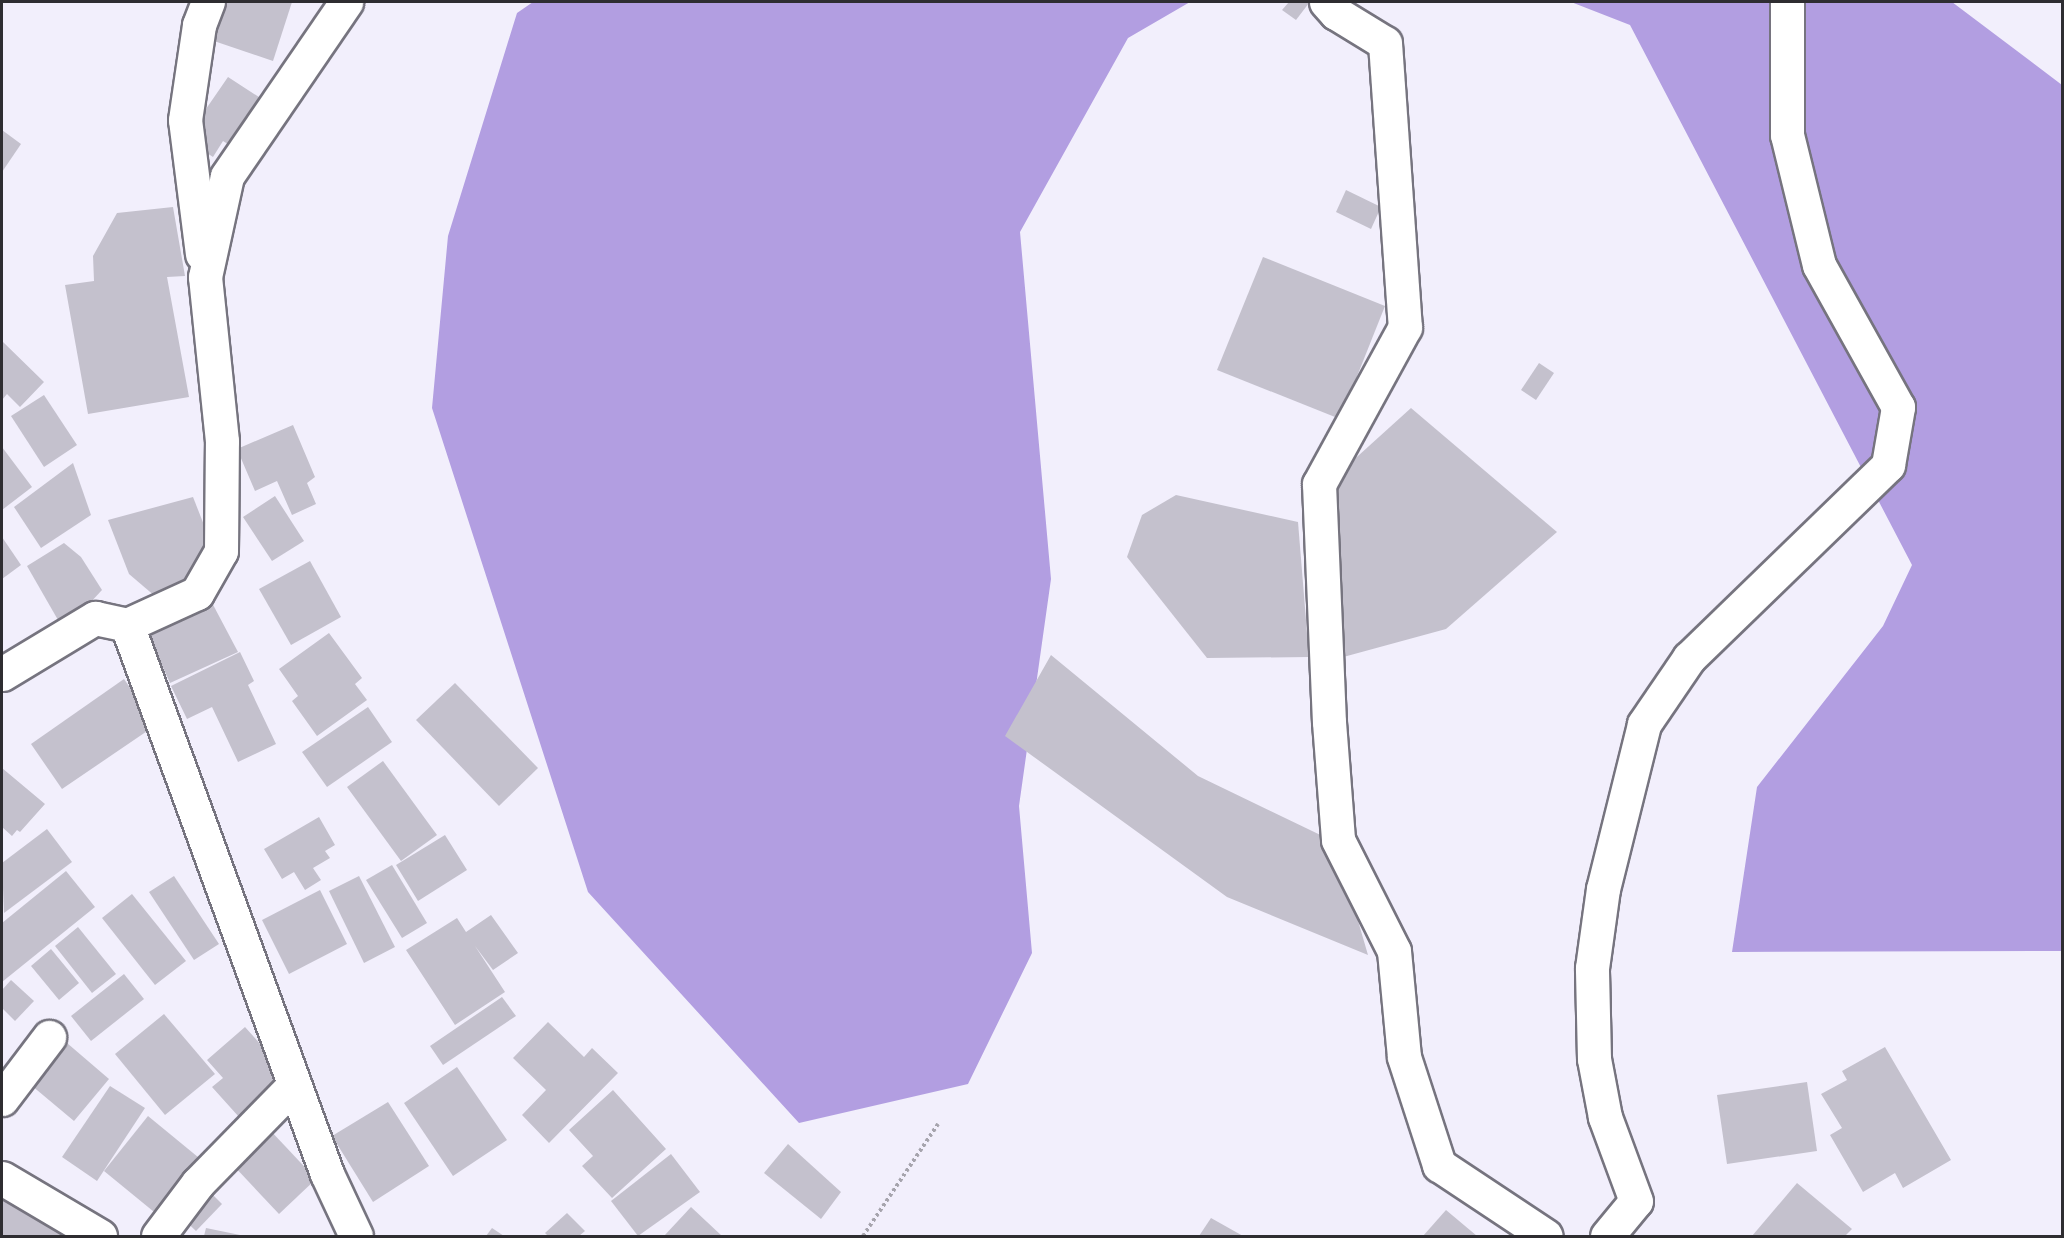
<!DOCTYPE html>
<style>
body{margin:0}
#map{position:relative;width:2064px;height:1238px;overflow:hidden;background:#f2effc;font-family:Inter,sans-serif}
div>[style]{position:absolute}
.forest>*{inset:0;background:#b29ee1}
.building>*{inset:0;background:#c4c1cd}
.path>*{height:4px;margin-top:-2px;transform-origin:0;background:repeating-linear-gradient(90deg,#a6a4ad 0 3px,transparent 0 6px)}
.roads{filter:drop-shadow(2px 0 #76747f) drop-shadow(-2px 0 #76747f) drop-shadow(0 2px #76747f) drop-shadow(0 -2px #76747f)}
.minor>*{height:33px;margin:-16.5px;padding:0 16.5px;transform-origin:16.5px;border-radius:16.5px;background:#fff}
span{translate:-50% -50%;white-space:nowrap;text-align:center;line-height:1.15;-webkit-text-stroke:4.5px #fff;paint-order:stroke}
.frame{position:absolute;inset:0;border:3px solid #2e2d31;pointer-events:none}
</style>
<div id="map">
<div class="forest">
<div style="clip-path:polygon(533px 2px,1190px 2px,1128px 38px,1020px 232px,1051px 579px,1019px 806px,1032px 953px,968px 1084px,799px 1123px,588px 892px,432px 408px,448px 236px,517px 13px)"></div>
<div style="clip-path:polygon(1571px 2px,1952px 2px,2062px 85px,2062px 951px,1732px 952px,1757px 787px,1883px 626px,1912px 565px,1630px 25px)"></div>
</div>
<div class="building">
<div style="clip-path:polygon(224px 2px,292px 2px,273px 61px,211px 40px)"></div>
<div style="clip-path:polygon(1289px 2px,1308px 2px,1309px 3px,1296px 20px,1282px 10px)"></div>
<div style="clip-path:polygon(228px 77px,265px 101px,234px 148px,223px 141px,213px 157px,195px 145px,206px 128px,197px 122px)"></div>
<div style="clip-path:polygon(2px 130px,21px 144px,2px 172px)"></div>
<div style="clip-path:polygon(1346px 190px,1381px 207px,1371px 229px,1336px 212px)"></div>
<div style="clip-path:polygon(173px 207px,185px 276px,167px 277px,189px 397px,88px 414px,65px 285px,94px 281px,93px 256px,117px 213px)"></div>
<div style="clip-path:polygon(1263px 257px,1385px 306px,1340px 419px,1217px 370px)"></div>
<div style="clip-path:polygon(2px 341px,44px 382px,20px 407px,7px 394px,2px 400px)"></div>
<div style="clip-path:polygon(1539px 363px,1554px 373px,1536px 400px,1521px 390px)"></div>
<div style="clip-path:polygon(44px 395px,77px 445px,44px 467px,11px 416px)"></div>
<div style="clip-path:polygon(1411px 408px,1557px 532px,1446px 629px,1336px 659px,1327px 484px)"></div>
<div style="clip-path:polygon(293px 425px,315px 477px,307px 483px,316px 504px,292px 515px,277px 481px,255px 491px,237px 449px)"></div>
<div style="clip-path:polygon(2px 447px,32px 487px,2px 510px)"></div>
<div style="clip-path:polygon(73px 463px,91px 515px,41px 548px,14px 507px)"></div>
<div style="clip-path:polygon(1176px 495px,1298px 522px,1309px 657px,1207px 658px,1127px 557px,1142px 515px)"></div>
<div style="clip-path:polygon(275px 496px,304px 541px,272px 561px,243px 517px)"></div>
<div style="clip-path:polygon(193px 497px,213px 548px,181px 587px,156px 597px,129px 574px,108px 520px)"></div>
<div style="clip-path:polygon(2px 537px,21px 565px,2px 579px)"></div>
<div style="clip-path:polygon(64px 543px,81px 557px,102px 590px,89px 604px,58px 620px,27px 566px)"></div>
<div style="clip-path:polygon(310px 561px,341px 617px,291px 645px,259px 589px)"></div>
<div style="clip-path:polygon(210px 599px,238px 652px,170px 683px,147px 632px)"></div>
<div style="clip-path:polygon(329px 633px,362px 678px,355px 684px,367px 700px,317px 736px,292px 701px,298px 696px,279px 669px)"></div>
<div style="clip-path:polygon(240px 652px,254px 681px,248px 685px,276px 744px,238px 762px,212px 707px,187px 719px,171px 686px)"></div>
<div style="clip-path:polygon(1051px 655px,1198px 776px,1335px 842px,1368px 955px,1227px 897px,1005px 736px)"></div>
<div style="clip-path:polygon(124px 679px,156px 725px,62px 789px,31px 744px)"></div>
<div style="clip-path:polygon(455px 683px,538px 768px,499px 806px,416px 720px)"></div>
<div style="clip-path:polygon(368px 707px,392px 742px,327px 787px,302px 752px)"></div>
<div style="clip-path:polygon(383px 761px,437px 835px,401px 861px,347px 787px)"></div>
<div style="clip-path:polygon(2px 768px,45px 804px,20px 832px,17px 830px,12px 836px,2px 827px)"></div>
<div style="clip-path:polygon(319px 817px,335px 845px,325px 851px,330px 858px,313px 868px,321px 880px,305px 890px,294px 872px,282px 879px,264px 849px)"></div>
<div style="clip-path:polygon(47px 829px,72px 862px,4px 913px,2px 863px)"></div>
<div style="clip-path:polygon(445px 835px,467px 870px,418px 901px,396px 865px)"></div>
<div style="clip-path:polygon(392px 865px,427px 923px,402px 938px,366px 880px)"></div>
<div style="clip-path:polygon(66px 871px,95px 907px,2px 982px,2px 923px)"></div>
<div style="clip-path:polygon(174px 876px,219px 944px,194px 960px,149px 892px)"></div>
<div style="clip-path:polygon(359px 876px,395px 947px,364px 963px,329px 891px)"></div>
<div style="clip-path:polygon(320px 890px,347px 944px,289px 974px,262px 920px)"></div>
<div style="clip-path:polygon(132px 894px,186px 961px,155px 985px,102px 918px)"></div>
<div style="clip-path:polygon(491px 915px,518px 953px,493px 970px,475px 946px,505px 992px,455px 1025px,406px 950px,457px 918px,466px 932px)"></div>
<div style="clip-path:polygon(78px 927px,116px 974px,92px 993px,55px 946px)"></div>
<div style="clip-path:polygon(51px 949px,79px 983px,59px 1000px,31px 966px)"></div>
<div style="clip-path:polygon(124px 974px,144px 999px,91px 1041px,71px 1016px)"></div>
<div style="clip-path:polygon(11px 980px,34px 1001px,15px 1021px,2px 1008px,2px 990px)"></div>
<div style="clip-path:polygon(502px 997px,516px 1016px,443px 1065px,430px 1046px)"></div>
<div style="clip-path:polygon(164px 1014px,215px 1074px,165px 1115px,115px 1054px)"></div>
<div style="clip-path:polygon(548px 1022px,584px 1057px,592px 1048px,618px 1073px,549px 1143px,522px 1115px,546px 1090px,513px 1058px)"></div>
<div style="clip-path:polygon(245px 1027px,287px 1074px,239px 1117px,212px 1087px,223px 1078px,207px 1060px)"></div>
<div style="clip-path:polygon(60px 1037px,109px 1079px,74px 1121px,25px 1080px)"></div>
<div style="clip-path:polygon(1885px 1047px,1951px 1160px,1903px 1188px,1895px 1173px,1863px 1192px,1830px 1135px,1842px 1128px,1821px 1094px,1847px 1080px,1842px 1071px)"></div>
<div style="clip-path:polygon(457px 1067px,507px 1140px,453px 1176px,404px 1103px)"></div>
<div style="clip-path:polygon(1807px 1082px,1817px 1151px,1727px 1164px,1717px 1095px)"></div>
<div style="clip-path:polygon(110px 1086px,145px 1108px,97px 1181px,62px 1157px)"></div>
<div style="clip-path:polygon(613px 1090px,666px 1149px,612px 1198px,582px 1166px,593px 1156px,569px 1130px)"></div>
<div style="clip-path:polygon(388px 1102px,429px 1166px,373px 1202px,332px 1136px)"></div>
<div style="clip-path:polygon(148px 1116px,204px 1162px,159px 1216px,104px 1171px)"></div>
<div style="clip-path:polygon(269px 1129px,316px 1179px,279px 1214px,232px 1164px)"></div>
<div style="clip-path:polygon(788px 1144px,841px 1192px,821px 1219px,764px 1173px)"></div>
<div style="clip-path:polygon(671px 1154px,700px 1192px,638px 1236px,611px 1201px)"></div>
<div style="clip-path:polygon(1797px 1183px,1852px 1229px,1845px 1236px,1752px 1236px)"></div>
<div style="clip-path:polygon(207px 1189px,222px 1204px,196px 1231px,180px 1216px)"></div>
<div style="clip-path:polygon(2px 1191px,83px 1236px,2px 1236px)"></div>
<div style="clip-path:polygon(691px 1207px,722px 1236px,664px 1236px)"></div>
<div style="clip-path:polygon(1446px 1210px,1477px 1236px,1423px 1236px)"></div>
<div style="clip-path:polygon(567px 1213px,585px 1231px,579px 1236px,548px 1236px,545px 1233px)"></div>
<div style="clip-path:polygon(1211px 1218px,1243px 1236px,1199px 1236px)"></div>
<div style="clip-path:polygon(206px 1228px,240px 1235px,240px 1236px,204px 1236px)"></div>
<div style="clip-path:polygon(492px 1228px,504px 1236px,486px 1236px)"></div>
</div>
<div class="path">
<div style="left:863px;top:1236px;width:135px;rotate:-56.2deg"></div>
</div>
<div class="roads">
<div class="minor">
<div style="left:1326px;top:2px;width:15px;rotate:48deg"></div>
<div style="left:1336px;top:13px;width:57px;rotate:31.5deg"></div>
<div style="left:1385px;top:43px;width:285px;rotate:86deg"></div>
<div style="left:1405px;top:327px;width:179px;rotate:118.7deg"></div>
<div style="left:1319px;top:484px;width:238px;rotate:87.6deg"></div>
<div style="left:1329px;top:722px;width:118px;rotate:85.6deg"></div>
<div style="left:1338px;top:840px;width:124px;rotate:63.2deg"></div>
<div style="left:1394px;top:951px;width:106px;rotate:84.6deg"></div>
<div style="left:1404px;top:1057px;width:114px;rotate:72deg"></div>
<div style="left:1439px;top:1165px;width:128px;rotate:33.6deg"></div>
<div style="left:202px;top:254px;width:135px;rotate:-97.2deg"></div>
<div style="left:185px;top:120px;width:96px;rotate:-81.6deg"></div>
<div style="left:199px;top:25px;width:25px;rotate:-69deg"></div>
<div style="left:127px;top:625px;width:584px;rotate:69.98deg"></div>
<div style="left:327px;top:1174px;width:68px;rotate:64.9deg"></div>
<div style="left:2px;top:674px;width:109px;rotate:-31.1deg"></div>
<div style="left:95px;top:618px;width:33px;rotate:12deg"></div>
<div style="left:127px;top:625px;width:77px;rotate:-24.6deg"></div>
<div style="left:197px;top:593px;width:48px;rotate:-60.3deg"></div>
<div style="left:221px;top:551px;width:110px;rotate:-89.5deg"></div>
<div style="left:222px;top:441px;width:165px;rotate:-95.9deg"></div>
<div style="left:205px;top:277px;width:103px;rotate:-77.7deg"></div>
<div style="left:227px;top:176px;width:211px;rotate:-55.6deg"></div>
<div style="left:2px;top:1099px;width:78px;rotate:-52.8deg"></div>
<div style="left:2px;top:1178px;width:114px;rotate:30.6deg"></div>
<div style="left:158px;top:1236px;width:66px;rotate:-53deg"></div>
<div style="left:198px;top:1183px;width:137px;rotate:-45.6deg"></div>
<div style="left:1607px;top:1236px;width:45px;rotate:-50.4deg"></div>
<div style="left:1636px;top:1201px;width:90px;rotate:-110.3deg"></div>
<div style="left:1605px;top:1117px;width:59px;rotate:-100.7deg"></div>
<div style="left:1594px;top:1059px;width:91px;rotate:-91.3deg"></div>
<div style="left:1592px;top:968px;width:80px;rotate:-82.1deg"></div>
<div style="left:1603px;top:889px;width:170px;rotate:-76deg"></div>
<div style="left:1644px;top:724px;width:80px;rotate:-55.7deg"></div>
<div style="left:1689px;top:658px;width:277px;rotate:-44.1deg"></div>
<div style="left:1888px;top:465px;width:59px;rotate:-80.2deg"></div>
<div style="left:1898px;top:407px;width:162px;rotate:-119.1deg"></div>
<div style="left:1819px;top:265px;width:134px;rotate:-103.8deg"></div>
<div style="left:1787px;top:135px;width:133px;rotate:-90deg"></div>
</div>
</div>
<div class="frame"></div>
</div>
